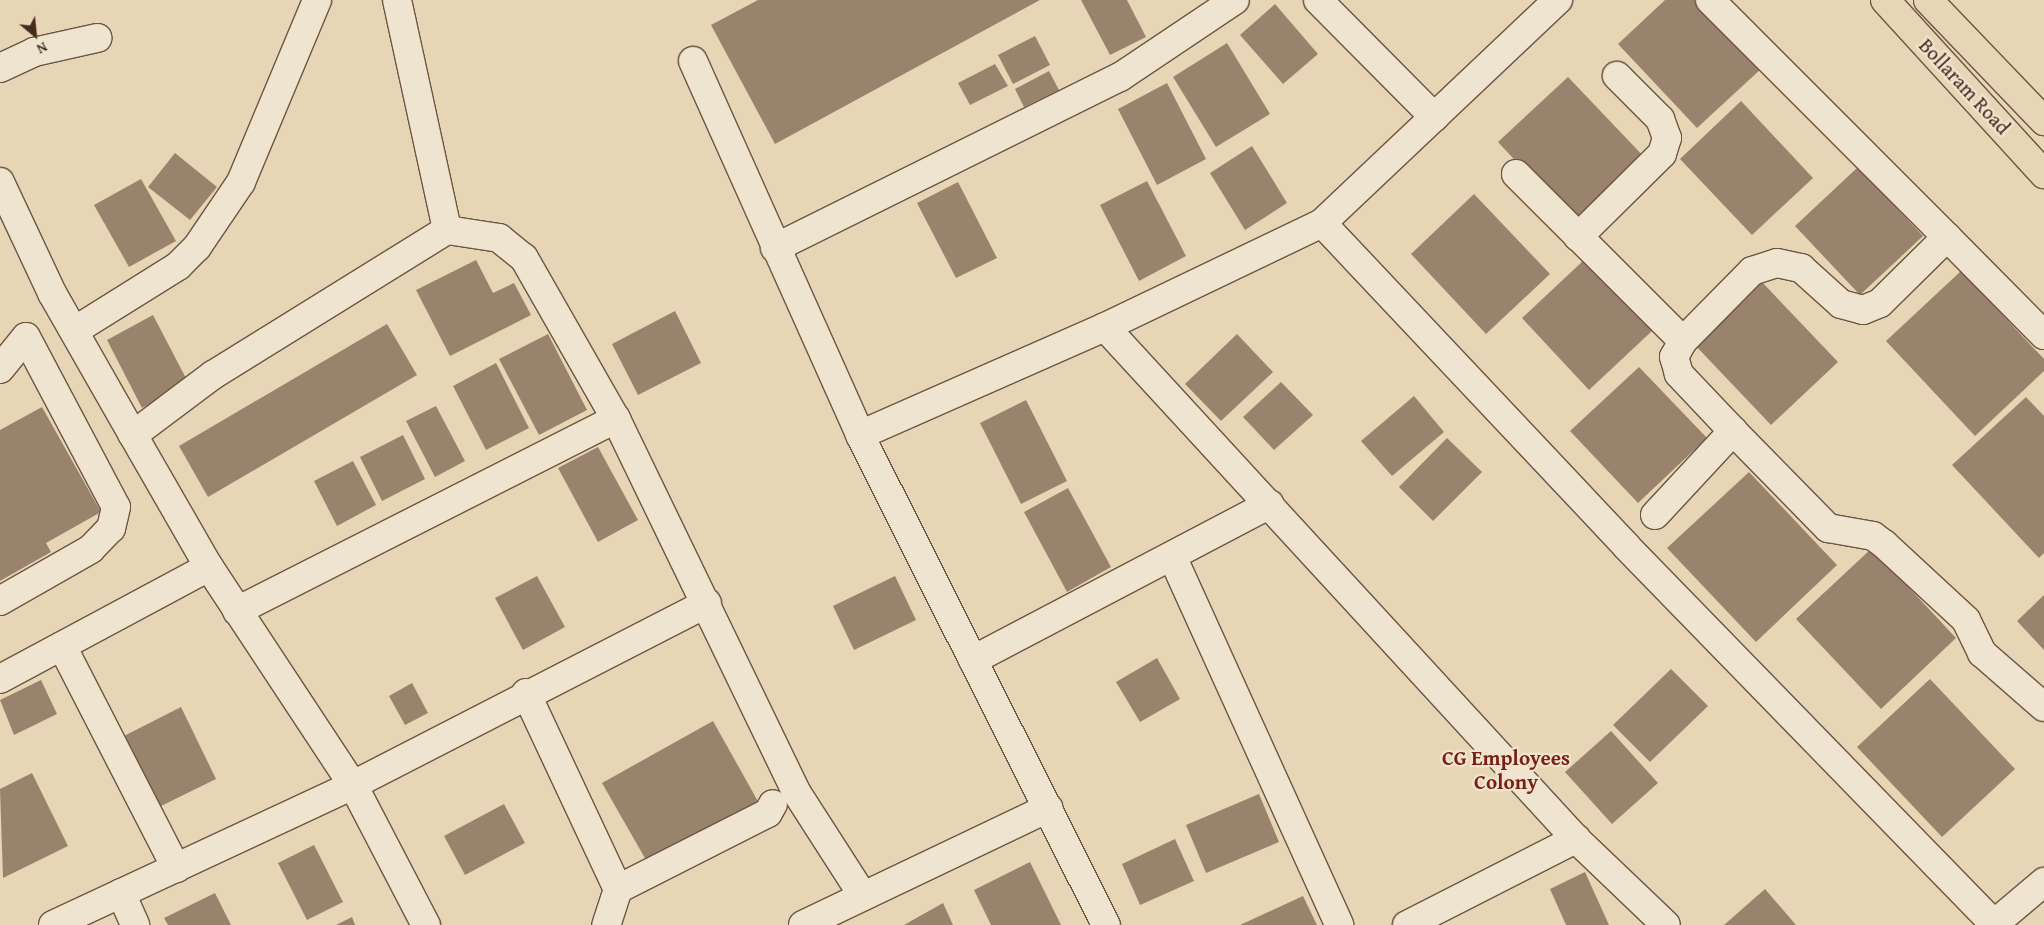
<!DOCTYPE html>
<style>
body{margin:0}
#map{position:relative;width:2044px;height:925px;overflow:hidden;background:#e7d6b5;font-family:"Gentium Book Plus",serif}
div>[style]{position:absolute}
.building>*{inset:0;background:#9a836c}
.roads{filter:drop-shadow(1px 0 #6e5542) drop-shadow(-1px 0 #6e5542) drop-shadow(0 1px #6e5542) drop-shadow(0 -1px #6e5542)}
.street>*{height:28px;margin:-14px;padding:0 14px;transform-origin:14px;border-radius:14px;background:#efe4cf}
.secondary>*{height:28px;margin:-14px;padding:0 14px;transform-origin:14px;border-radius:14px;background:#efe4cf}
.primary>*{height:28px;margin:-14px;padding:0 14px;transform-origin:14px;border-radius:14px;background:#e7d6b5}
span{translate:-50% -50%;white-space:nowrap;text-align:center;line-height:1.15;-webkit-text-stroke:4.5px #efe4cf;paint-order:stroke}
.street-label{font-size:20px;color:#462a1c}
.neighbourhood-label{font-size:21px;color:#7a1f14;font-weight:700}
.north{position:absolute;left:10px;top:10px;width:50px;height:50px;-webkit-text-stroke:4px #efe4cf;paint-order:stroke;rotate:152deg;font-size:14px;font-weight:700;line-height:20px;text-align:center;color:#462a1c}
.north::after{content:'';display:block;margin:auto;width:18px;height:22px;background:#462a1c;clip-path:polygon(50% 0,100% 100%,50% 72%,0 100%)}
</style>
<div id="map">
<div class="building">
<div style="clip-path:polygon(758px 0,1040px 0,775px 144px,711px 25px)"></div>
<div style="clip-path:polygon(1081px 0,1127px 0,1146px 37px,1110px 55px)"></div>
<div style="clip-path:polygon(1665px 0,1698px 0,1762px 68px,1697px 128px,1618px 44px)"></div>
<div style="clip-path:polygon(1275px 4px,1318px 54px,1283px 84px,1240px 35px)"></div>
<div style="clip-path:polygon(1035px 36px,1050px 65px,1013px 84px,998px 55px)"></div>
<div style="clip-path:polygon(1227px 43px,1270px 114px,1216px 147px,1173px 77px)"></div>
<div style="clip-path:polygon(995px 64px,1008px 86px,970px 105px,958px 83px)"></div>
<div style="clip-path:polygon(1049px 71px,1059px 90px,1024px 107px,1015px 89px)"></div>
<div style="clip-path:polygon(1568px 77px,1647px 160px,1576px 226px,1498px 142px)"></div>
<div style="clip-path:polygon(1167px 83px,1206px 159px,1157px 185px,1118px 109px)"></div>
<div style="clip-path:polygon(1741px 101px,1813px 178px,1752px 235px,1680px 159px)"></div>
<div style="clip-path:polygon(1252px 146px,1287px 203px,1245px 230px,1210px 173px)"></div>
<div style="clip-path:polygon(175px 153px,217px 187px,190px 220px,148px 187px)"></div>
<div style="clip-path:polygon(1858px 167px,1923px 236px,1860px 295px,1795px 226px)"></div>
<div style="clip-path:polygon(141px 179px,176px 241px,129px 267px,94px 205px)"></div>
<div style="clip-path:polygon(1147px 181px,1186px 256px,1139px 281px,1100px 205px)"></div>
<div style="clip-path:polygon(958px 182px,997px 258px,956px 278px,917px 203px)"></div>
<div style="clip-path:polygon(1474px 194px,1550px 274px,1486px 334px,1411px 254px)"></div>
<div style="clip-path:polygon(1585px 259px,1652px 331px,1589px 390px,1522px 318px)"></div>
<div style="clip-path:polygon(476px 260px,493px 293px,514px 283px,531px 315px,450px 356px,416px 290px)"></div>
<div style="clip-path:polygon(1961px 271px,2044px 359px,2044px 371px,1975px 436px,1886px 341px)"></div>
<div style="clip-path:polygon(1761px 281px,1838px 362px,1771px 425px,1694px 344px)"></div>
<div style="clip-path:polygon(675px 311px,701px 363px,638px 395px,612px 344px)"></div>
<div style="clip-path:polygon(153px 315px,189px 384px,142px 408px,107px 340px)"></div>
<div style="clip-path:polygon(387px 324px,417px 375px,208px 497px,179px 446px)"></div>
<div style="clip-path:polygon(548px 334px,587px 410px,539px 435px,499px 359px)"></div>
<div style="clip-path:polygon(1237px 334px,1273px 372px,1221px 421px,1185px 384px)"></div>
<div style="clip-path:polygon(496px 363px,529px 428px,486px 450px,453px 386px)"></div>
<div style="clip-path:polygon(1639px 367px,1707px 438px,1638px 503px,1570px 431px)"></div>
<div style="clip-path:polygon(1281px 382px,1313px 415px,1274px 450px,1243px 417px)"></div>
<div style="clip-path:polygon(1414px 396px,1444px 432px,1392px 476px,1361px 441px)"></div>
<div style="clip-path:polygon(2026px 397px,2044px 416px,2044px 553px,2039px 558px,1952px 465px)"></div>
<div style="clip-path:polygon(1026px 400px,1067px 481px,1021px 504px,980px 423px)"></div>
<div style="clip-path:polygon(436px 406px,465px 461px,435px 477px,406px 421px)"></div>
<div style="clip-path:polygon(42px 407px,101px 512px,46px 543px,51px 552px,0 581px,0 430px)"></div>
<div style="clip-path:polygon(403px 435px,425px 479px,382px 501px,360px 457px)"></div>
<div style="clip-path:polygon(1447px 438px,1482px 472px,1433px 521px,1399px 487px)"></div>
<div style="clip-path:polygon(598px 447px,638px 520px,598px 542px,558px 468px)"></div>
<div style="clip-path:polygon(353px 461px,376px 505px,337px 526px,314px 481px)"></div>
<div style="clip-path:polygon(1749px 472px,1837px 565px,1756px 642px,1667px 548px)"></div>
<div style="clip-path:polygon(1068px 488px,1111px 567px,1067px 592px,1024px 512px)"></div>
<div style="clip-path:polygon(1872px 548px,1956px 638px,1881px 709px,1796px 619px)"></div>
<div style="clip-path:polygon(537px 576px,565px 627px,523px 650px,495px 598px)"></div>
<div style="clip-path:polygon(895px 576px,916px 620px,854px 650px,833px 606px)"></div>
<div style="clip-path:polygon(2044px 595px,2044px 650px,2017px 621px)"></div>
<div style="clip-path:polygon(1157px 658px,1180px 699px,1140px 722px,1116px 682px)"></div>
<div style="clip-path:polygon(1671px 669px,1708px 706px,1650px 762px,1613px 725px)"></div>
<div style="clip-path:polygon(1930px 679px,2015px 769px,1942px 837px,1857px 747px)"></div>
<div style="clip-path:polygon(41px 680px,57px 714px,14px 735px,0 700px)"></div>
<div style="clip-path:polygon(412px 683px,428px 713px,405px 725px,389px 696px)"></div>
<div style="clip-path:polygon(181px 707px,216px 779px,157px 808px,122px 737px)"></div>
<div style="clip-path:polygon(713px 721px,760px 805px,650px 867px,602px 783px)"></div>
<div style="clip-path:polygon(1611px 731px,1658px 783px,1612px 824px,1565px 772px)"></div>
<div style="clip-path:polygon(32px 773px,68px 846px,3px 878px,0 789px)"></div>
<div style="clip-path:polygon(1259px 794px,1279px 842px,1206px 873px,1186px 825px)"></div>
<div style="clip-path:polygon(504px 804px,525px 843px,465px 875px,444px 836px)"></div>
<div style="clip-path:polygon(1175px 839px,1194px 881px,1140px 905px,1122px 864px)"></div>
<div style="clip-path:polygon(314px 845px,343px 902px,307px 920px,278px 863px)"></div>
<div style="clip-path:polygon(1030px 862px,1061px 925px,991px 925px,974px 890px)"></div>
<div style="clip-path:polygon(1585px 872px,1609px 925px,1566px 925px,1550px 889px)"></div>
<div style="clip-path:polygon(1765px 889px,1796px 925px,1724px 925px)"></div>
<div style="clip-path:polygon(215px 893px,231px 925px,168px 925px,164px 918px)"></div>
<div style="clip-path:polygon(1303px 896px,1317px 925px,1240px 925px)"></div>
<div style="clip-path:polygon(943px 903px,953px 925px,904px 925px)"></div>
<div style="clip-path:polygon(352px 917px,355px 925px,336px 925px)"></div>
</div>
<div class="roads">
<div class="street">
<div style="left:397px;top:0;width:235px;rotate:77.7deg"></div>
<div style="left:447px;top:230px;width:53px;rotate:8.7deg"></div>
<div style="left:499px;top:238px;width:32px;rotate:39deg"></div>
<div style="left:524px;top:258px;width:185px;rotate:60.3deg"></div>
<div style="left:616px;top:419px;width:412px;rotate:64.2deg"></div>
<div style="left:795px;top:790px;width:126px;rotate:57.3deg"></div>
<div style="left:1318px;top:0;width:165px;rotate:45.2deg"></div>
<div style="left:1710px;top:0;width:335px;rotate:45deg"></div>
<div style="left:693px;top:61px;width:410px;rotate:65.9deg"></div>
<div style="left:860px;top:435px;width:548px;rotate:63.34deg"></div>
<div style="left:0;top:68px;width:38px;rotate:-25deg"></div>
<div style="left:34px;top:52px;width:65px;rotate:-12.5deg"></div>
<div style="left:1516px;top:174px;width:236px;rotate:45deg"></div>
<div style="left:0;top:182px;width:123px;rotate:64.9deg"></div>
<div style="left:52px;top:293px;width:163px;rotate:60.3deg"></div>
<div style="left:133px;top:435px;width:152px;rotate:60.1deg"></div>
<div style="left:209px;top:567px;width:261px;rotate:56.6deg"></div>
<div style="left:353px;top:785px;width:158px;rotate:62.5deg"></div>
<div style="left:1322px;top:223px;width:445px;rotate:46.7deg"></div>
<div style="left:1627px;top:547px;width:528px;rotate:45.77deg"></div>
<div style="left:1578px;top:237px;width:118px;rotate:-44.7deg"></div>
<div style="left:1662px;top:154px;width:17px;rotate:-73deg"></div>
<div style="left:1667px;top:138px;width:20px;rotate:-110deg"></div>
<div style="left:1660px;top:119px;width:61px;rotate:-135deg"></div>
<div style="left:775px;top:248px;width:385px;rotate:-26.4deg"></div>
<div style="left:1120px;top:77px;width:138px;rotate:-33.8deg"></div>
<div style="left:1105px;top:327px;width:696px;rotate:47.39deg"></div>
<div style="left:1576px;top:839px;width:124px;rotate:43.7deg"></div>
<div style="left:74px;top:331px;width:123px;rotate:-32deg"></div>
<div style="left:178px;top:266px;width:27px;rotate:-45deg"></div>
<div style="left:197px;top:247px;width:78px;rotate:-55.9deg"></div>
<div style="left:241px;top:182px;width:197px;rotate:-67.3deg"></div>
<div style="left:0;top:369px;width:41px;rotate:-50.9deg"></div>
<div style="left:26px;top:337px;width:192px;rotate:62.1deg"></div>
<div style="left:116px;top:507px;width:22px;rotate:103deg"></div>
<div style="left:111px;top:528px;width:29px;rotate:134deg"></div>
<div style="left:91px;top:549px;width:105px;rotate:150.3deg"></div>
<div style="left:1733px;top:431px;width:136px;rotate:45.6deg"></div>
<div style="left:1828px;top:528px;width:46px;rotate:10.1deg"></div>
<div style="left:1873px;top:536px;width:14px;rotate:36deg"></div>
<div style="left:1884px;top:544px;width:112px;rotate:42.8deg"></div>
<div style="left:1966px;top:620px;width:37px;rotate:64deg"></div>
<div style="left:1982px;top:653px;width:82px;rotate:41.1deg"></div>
<div style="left:133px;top:435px;width:100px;rotate:-36.9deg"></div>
<div style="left:213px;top:375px;width:275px;rotate:-31.8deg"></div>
<div style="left:860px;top:435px;width:268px;rotate:-23.8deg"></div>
<div style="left:1105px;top:327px;width:241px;rotate:-25.6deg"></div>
<div style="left:1322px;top:223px;width:325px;rotate:-43.4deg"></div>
<div style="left:1655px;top:515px;width:115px;rotate:-47.1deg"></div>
<div style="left:1733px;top:431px;width:79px;rotate:-133.5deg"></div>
<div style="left:1679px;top:374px;width:18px;rotate:-106deg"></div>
<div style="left:1674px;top:357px;width:18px;rotate:-61deg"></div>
<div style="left:1683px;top:341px;width:98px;rotate:-45.4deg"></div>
<div style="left:1752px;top:271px;width:26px;rotate:-18deg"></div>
<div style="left:1777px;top:263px;width:25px;rotate:12deg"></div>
<div style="left:1801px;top:268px;width:54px;rotate:42deg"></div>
<div style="left:1841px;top:304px;width:23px;rotate:15deg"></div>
<div style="left:1863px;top:310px;width:18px;rotate:-22deg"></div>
<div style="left:1880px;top:303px;width:94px;rotate:-44.6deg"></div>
<div style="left:1947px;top:237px;width:138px;rotate:45.3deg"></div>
<div style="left:1172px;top:556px;width:405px;rotate:65.6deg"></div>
<div style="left:237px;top:611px;width:425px;rotate:-26.9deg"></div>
<div style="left:62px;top:646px;width:250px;rotate:62.8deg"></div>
<div style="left:973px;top:660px;width:335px;rotate:-27.7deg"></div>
<div style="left:0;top:679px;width:237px;rotate:-28.2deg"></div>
<div style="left:526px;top:693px;width:217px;rotate:64.9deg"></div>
<div style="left:618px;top:889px;width:38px;rotate:108deg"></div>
<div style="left:618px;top:889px;width:168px;rotate:-26.9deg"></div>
<div style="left:768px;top:813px;width:10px;rotate:-61deg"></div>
<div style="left:121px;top:893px;width:35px;rotate:66deg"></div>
<div style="left:53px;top:925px;width:331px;rotate:-25deg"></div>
<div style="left:353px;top:785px;width:398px;rotate:-27.2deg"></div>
<div style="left:803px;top:925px;width:272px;rotate:-25.5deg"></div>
<div style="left:1407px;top:925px;width:190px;rotate:-27deg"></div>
</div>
<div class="secondary">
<div style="left:1993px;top:925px;width:67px;rotate:-40.1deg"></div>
</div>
<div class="primary">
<div style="left:1885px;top:0;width:236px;rotate:47.6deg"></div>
<div style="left:1928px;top:0;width:168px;rotate:46.2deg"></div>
</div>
</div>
<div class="street-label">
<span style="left:1965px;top:86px;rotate:47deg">Bollaram Road</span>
</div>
<div class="neighbourhood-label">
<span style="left:1506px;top:770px">CG Employees<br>Colony</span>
</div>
<div class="north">N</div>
</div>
